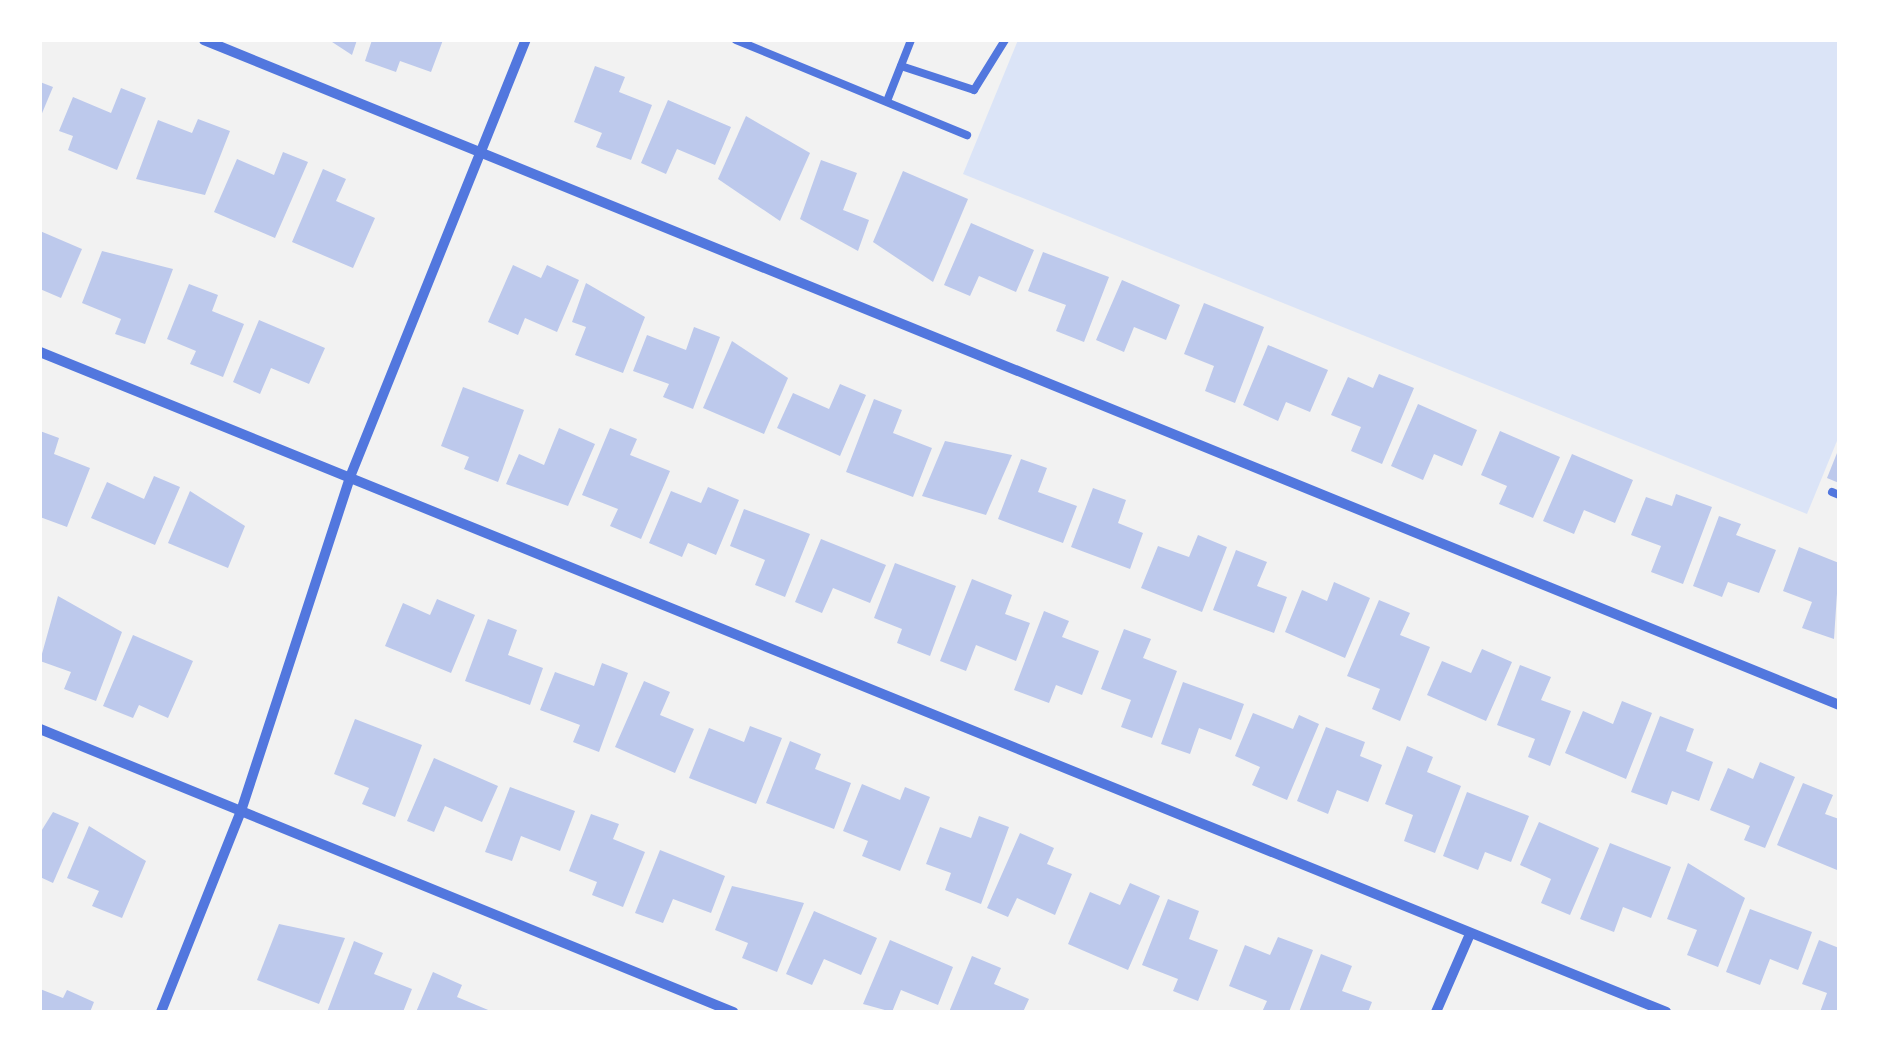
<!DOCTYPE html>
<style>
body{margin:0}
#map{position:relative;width:1879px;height:1052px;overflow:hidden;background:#f2f2f2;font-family:Karla,sans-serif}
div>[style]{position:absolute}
.green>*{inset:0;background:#dbe4f7}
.building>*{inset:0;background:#bdc9ec}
.service>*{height:8px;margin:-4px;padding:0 4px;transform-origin:4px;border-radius:4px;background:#5277de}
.minor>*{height:10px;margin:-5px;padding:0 5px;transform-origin:5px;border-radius:5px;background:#5277de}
span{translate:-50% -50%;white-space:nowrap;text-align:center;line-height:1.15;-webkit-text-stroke:8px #fff;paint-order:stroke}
.frame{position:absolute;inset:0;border:42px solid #fff;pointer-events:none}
</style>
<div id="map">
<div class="green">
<div style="clip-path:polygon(1018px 40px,1839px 40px,1839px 436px,1807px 514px,963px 174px)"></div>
</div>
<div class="building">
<div style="clip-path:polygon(329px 40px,357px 40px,352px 55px)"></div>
<div style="clip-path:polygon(372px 40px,443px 40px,431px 72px,400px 61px,396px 72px,365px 61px)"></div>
<div style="clip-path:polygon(595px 66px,625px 77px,619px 92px,652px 105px,631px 160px,596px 147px,602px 133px,574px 122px)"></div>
<div style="clip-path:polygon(40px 82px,53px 87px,40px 118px)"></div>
<div style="clip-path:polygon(121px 88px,146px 98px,117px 170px,68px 150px,73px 136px,59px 131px,73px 97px,111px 113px)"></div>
<div style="clip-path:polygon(668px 100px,731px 127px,715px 165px,677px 149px,666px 174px,641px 163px)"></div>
<div style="clip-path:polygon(746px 116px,810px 153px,780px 221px,718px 179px)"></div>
<div style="clip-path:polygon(198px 119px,230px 131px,205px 195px,136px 179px,158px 120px,192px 133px)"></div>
<div style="clip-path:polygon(283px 152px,308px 162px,275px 238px,214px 212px,237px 159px,274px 175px)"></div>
<div style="clip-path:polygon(821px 160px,857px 173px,843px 210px,869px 220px,858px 251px,800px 219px)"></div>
<div style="clip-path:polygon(323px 169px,346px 179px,336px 201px,375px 218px,353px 268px,292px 242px)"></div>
<div style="clip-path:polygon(903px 171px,968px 199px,933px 282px,873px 242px)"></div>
<div style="clip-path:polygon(971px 223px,1034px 250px,1016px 292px,979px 276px,970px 296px,944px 285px)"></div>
<div style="clip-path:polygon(40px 231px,82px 249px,61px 298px,40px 289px)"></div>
<div style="clip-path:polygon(102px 251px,173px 269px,145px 344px,115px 334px,121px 319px,82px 303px)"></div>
<div style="clip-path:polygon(1043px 252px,1109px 277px,1084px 342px,1056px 331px,1066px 305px,1028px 291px)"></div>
<div style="clip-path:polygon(513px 265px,541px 278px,547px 265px,579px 280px,557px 332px,525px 318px,518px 335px,488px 322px)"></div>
<div style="clip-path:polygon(1122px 280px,1180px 305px,1166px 340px,1134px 327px,1124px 352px,1096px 340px)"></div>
<div style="clip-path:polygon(586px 283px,645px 317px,623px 373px,575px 355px,586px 327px,572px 322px)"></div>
<div style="clip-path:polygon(189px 284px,218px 295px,212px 311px,244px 324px,223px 377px,190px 364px,196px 351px,167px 339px)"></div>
<div style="clip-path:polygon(1204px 303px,1264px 327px,1235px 403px,1205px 391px,1214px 366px,1184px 354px)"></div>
<div style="clip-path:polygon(259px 320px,325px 348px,309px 384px,271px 368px,260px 394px,233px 382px)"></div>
<div style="clip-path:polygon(694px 327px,720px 337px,693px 409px,663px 397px,669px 384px,633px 371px,647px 335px,686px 350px)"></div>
<div style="clip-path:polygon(732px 341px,788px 378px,764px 434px,703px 408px)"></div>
<div style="clip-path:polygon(1268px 345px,1328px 370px,1310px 412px,1286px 402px,1278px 421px,1243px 405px)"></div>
<div style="clip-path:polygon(1379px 374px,1414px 388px,1382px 464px,1351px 451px,1361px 427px,1331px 415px,1348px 377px,1373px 388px)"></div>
<div style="clip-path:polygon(840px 384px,866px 395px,840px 456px,777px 428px,793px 393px,829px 409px)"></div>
<div style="clip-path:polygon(463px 387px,524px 410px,498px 482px,464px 469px,469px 457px,441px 446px)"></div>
<div style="clip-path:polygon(874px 399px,902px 410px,893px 433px,932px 448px,913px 497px,846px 472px)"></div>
<div style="clip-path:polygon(1418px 404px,1477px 430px,1462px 466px,1434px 454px,1423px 480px,1391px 466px)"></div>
<div style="clip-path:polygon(559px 428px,595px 444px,568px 506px,506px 484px,519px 454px,544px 465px)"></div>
<div style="clip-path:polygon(610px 428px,637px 439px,630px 455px,670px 471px,641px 539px,610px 526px,618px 509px,582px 495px)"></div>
<div style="clip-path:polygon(40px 431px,59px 438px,54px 454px,90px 468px,67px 527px,40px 517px)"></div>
<div style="clip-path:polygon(1500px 431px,1560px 457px,1533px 518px,1499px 504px,1507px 486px,1481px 475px)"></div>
<div style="clip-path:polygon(945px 441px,1012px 455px,986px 515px,922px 496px)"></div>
<div style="clip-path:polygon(1839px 448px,1839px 483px,1827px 478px)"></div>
<div style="clip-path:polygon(1572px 454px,1633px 480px,1615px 523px,1584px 510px,1574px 534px,1543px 521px)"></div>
<div style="clip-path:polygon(1021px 459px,1047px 468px,1038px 492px,1077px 506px,1063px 543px,998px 519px)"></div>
<div style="clip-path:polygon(154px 476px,180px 487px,155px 545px,91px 518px,107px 482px,144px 499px)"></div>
<div style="clip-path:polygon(708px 487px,739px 500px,716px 555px,688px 543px,682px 557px,649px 543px,671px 491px,701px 503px)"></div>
<div style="clip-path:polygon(1093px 488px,1126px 500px,1118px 523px,1143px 533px,1130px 569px,1071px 547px)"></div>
<div style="clip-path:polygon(190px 491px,245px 526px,228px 568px,168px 543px)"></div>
<div style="clip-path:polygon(1676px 494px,1712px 507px,1683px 584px,1651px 572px,1661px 546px,1631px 535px,1646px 497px,1672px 506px)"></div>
<div style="clip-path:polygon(744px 509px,810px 534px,785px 597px,755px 585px,765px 560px,730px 546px)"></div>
<div style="clip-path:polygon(1719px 516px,1741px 524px,1736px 535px,1776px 550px,1759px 593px,1728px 582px,1722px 597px,1693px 586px)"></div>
<div style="clip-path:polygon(1198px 535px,1227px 547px,1202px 612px,1141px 588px,1158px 546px,1189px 557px)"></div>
<div style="clip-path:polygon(821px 539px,886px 565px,870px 603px,833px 588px,822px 613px,795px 602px)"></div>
<div style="clip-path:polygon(1799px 547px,1839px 563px,1834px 639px,1802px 628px,1812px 602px,1783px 591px)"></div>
<div style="clip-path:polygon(1236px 550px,1267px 562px,1257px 586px,1287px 597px,1274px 633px,1213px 610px)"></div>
<div style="clip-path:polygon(895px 563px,956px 586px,930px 656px,897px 643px,902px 629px,874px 618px)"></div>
<div style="clip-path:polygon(972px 579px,1012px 595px,1005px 614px,1030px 623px,1016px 661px,976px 645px,966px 671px,940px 661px)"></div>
<div style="clip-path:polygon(1334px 582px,1370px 598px,1345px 658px,1285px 632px,1302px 590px,1327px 601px)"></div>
<div style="clip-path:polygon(58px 596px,122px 632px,96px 701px,64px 689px,71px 672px,40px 661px)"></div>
<div style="clip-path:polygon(437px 599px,475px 615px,451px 673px,385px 646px,403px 603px,430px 615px)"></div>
<div style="clip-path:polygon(1379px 600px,1410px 613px,1400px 635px,1430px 647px,1400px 721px,1372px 709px,1380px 689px,1347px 676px)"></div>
<div style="clip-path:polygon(1044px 611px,1069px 621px,1062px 637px,1099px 651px,1082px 695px,1056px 685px,1049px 703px,1014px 690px)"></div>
<div style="clip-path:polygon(488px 619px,517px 630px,508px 655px,543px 668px,530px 705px,465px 681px)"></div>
<div style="clip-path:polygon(1124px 629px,1151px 639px,1143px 658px,1177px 671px,1152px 738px,1121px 727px,1131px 700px,1101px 689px)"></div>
<div style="clip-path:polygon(133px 635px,193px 661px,168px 718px,139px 705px,133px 718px,103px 706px)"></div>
<div style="clip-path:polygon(1482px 649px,1512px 662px,1486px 721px,1427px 695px,1442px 661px,1471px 673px)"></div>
<div style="clip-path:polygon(602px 663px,628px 673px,599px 752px,573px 742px,580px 725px,540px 710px,555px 672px,594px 686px)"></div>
<div style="clip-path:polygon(1520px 665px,1551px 677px,1541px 700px,1571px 711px,1550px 766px,1528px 757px,1535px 739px,1497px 725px)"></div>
<div style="clip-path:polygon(644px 681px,670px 692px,660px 715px,694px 729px,675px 773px,615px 747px)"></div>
<div style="clip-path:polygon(1183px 682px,1244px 704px,1231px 740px,1199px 728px,1190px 754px,1161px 744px)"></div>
<div style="clip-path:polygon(1622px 701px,1652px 713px,1626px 779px,1565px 753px,1583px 711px,1613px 724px)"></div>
<div style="clip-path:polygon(1253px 713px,1293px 729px,1299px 715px,1319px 724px,1287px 800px,1252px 785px,1260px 767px,1235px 756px)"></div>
<div style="clip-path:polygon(1660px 716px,1694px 729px,1686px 751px,1713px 762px,1699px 801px,1672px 791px,1667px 805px,1631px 792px)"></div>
<div style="clip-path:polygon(355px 719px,422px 745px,395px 817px,362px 804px,369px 788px,334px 774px)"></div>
<div style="clip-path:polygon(750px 726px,782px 738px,756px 804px,689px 778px,709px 728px,744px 742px)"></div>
<div style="clip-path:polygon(1326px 727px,1365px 742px,1360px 756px,1382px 765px,1368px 802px,1337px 790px,1328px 814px,1297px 801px)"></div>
<div style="clip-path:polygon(790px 741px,821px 754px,815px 769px,851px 783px,834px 829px,766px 803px)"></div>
<div style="clip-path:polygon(1407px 746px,1433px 757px,1427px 772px,1461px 786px,1435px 853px,1404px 841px,1413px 815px,1385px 804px)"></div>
<div style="clip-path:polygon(434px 758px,498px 786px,482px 822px,445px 806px,434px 832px,407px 821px)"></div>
<div style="clip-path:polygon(1760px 762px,1795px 777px,1765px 848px,1744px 840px,1750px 826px,1710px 810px,1728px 768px,1753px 779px)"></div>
<div style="clip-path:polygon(1803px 783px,1833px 795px,1825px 814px,1839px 819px,1837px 870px,1777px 845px)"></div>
<div style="clip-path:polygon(862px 784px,900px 800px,905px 787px,930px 797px,900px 871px,862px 856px,868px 841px,843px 831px)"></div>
<div style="clip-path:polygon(510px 787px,575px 811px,560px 851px,521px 836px,512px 861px,485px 852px)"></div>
<div style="clip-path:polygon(1467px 792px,1529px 816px,1511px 862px,1485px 852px,1478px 870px,1443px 856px)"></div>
<div style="clip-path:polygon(53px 812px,79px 823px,53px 883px,40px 877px,40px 833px)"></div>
<div style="clip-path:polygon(591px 814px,619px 824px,613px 839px,645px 852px,623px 907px,592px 895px,597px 882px,569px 871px)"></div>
<div style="clip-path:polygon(979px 816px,1009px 827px,981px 904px,945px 890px,951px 873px,926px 864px,940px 827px,971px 838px)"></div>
<div style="clip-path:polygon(1539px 822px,1599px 848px,1570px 915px,1541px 903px,1551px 879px,1520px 865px)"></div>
<div style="clip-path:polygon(89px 826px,146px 861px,122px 918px,92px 906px,99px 891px,67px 878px)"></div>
<div style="clip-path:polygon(1020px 833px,1054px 848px,1047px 864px,1072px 874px,1055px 915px,1017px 898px,1008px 917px,987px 908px)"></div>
<div style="clip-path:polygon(1610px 843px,1671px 867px,1651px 918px,1623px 907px,1614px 932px,1580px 919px)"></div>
<div style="clip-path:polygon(660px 850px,725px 876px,711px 913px,673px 899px,663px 923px,635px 913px)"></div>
<div style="clip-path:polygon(1688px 863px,1745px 898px,1718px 967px,1687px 955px,1697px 930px,1667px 919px)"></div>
<div style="clip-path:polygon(1130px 883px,1160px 896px,1128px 970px,1068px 944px,1090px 892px,1120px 905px)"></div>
<div style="clip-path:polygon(732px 886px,804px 903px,777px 972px,742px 958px,748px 943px,715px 930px)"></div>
<div style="clip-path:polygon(1168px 899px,1199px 911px,1189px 939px,1218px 950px,1198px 1001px,1173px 991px,1178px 979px,1142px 965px)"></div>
<div style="clip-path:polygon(1750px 909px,1812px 932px,1798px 970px,1770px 959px,1760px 985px,1726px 972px)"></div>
<div style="clip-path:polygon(814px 911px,877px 938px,861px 975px,824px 959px,812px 985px,786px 974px)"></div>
<div style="clip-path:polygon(279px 924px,345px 938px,319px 1004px,257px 980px)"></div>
<div style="clip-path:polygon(1278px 937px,1313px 950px,1289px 1012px,1262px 1012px,1267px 1001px,1229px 986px,1245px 945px,1270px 955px)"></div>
<div style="clip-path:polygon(890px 940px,953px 967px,938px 1005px,901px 990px,892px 1012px,863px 1004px)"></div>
<div style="clip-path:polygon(1819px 940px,1839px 948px,1839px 1012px,1820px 1012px,1827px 993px,1802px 984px)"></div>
<div style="clip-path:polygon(354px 941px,383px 953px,374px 974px,412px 989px,403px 1012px,327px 1012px)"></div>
<div style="clip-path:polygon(1321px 954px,1352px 966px,1342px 991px,1372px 1002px,1368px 1012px,1299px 1012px)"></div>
<div style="clip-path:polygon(972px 956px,1001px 968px,994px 984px,1029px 999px,1023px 1012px,949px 1012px)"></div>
<div style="clip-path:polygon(433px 972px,462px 985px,457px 997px,493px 1012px,416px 1012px)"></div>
<div style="clip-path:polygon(40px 989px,63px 998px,67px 990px,94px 1002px,90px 1012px,40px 1012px)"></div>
</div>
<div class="service">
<div style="left:736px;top:40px;width:250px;rotate:22.4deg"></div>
<div style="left:901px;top:66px;width:77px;rotate:18.2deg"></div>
<div style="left:974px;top:90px;width:59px;rotate:-58.2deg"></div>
<div style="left:887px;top:101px;width:66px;rotate:-68.5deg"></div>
<div style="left:1832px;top:492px;width:8px;rotate:23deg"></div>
</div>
<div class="minor">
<div style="left:204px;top:40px;width:1765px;rotate:22.13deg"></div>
<div style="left:40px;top:352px;width:1755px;rotate:22.09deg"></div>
<div style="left:40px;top:729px;width:749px;rotate:22.21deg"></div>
<div style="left:161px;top:1012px;width:216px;rotate:-68.3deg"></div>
<div style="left:241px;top:811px;width:351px;rotate:-71.9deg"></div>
<div style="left:350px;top:477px;width:471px;rotate:-68.1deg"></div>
<div style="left:1436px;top:1012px;width:85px;rotate:-66.4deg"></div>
</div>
<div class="frame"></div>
</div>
